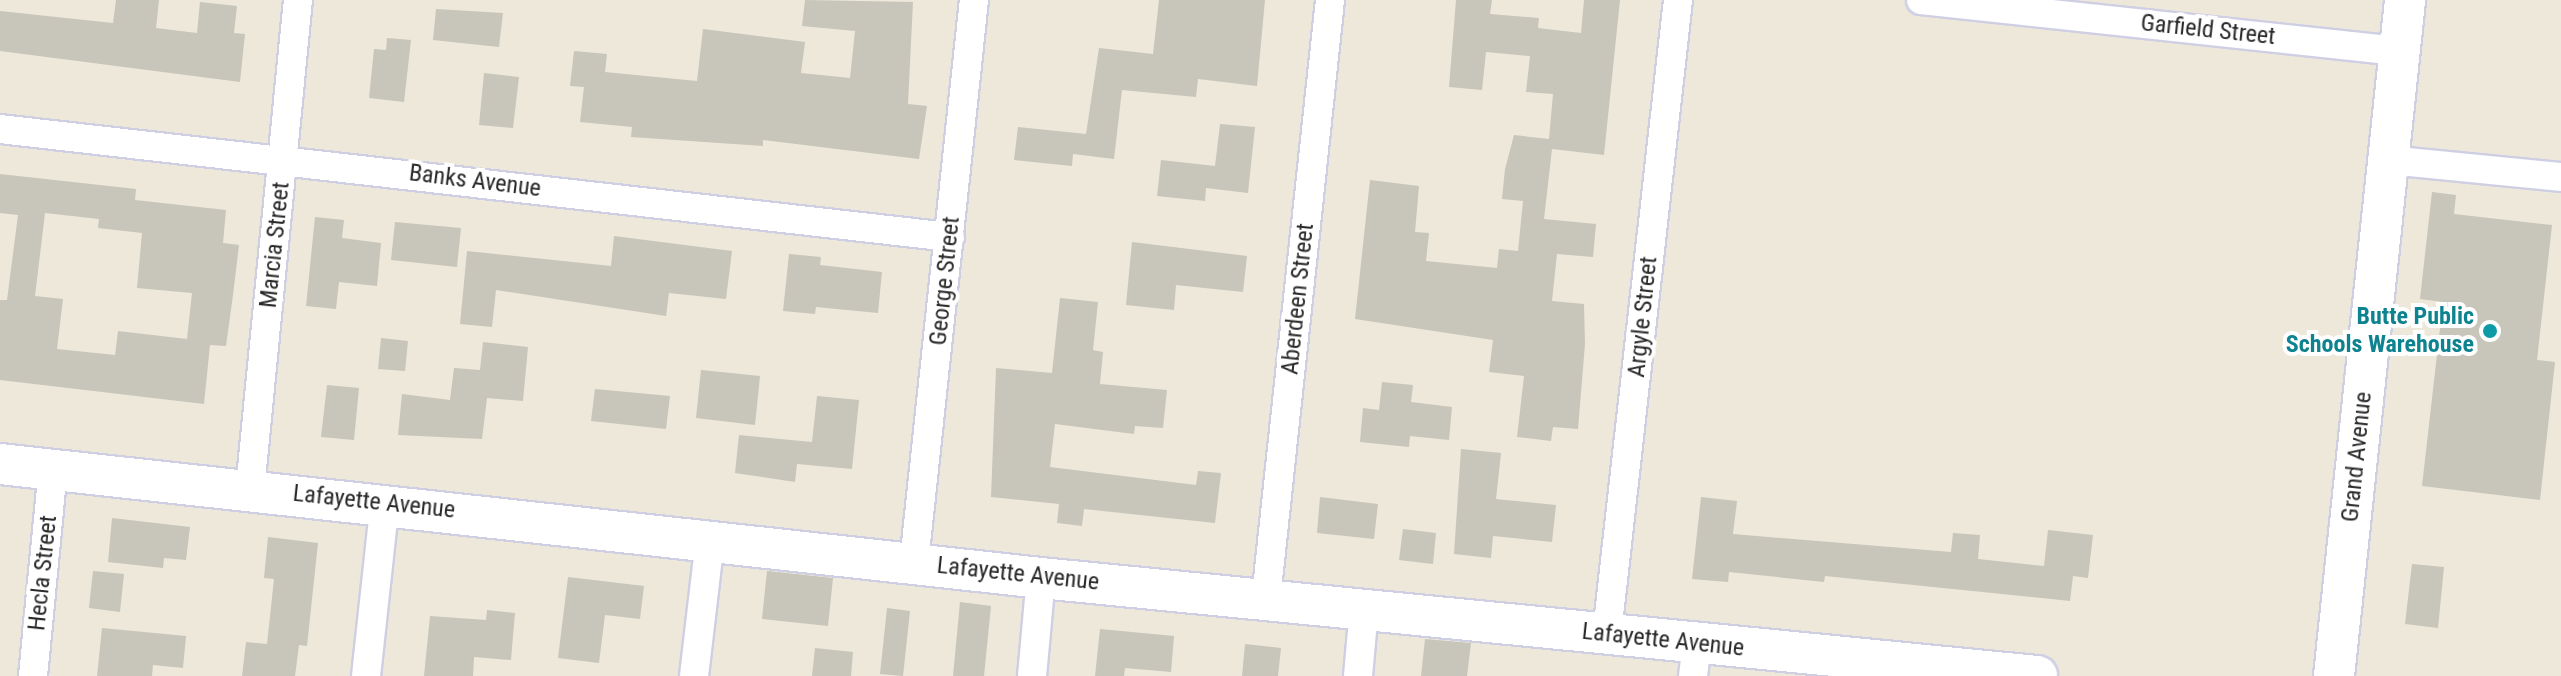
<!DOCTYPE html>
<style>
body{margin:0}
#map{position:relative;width:2561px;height:676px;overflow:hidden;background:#ede8da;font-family:"Roboto Condensed",sans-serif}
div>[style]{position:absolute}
.building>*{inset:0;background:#c8c5ba}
.roads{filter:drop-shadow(2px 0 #cfcfe4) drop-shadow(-2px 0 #cfcfe4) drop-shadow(0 2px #cfcfe4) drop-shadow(0 -2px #cfcfe4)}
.street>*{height:28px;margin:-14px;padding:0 14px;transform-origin:14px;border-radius:14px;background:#fff}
.secondary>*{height:40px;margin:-20px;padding:0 20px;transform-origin:20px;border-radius:20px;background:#fff}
.dots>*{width:22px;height:22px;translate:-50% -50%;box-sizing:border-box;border:4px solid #fff;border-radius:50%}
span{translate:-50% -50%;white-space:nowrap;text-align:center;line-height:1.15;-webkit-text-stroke:8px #fff;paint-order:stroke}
.street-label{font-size:24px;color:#292929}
.culture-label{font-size:24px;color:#0d838f;font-weight:700}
.right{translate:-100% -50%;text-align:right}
</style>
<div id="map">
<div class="building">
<div style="clip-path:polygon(116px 0,159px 0,156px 28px,197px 33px,200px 2px,237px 6px,234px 33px,245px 34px,240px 82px,0 51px,0 11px,113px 23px)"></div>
<div style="clip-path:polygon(805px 0,913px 2px,908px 104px,927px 106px,919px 159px,763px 140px,763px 146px,631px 137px,632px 127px,580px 122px,584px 87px,570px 86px,574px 51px,607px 54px,605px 72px,697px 81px,703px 29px,805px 42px,801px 73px,850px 78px,855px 31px,802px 26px)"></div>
<div style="clip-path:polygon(1159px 0,1265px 0,1257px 86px,1198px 79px,1196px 97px,1122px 90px,1114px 159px,1073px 154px,1072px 166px,1014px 160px,1018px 127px,1086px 134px,1099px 48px,1153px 54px)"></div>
<div style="clip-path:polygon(1456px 0,1492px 0,1490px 14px,1539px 18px,1538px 28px,1581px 33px,1584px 0,1620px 0,1604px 155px,1552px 149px,1544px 219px,1596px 224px,1593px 257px,1557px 254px,1552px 301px,1584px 304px,1585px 344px,1578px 429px,1553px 427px,1551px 441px,1517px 437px,1524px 376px,1489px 372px,1493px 340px,1355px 319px,1370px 180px,1419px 186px,1415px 232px,1429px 233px,1426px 261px,1497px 268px,1499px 249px,1518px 251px,1523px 201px,1502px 199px,1505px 169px,1514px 135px,1549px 139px,1553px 94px,1526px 92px,1530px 56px,1486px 52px,1482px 90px,1449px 87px)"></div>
<div style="clip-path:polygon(436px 9px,503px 13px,499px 47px,433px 40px)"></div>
<div style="clip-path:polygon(387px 38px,411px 40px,404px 102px,369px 98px,374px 49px,386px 50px)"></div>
<div style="clip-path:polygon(484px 73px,519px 77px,513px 128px,479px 125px)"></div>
<div style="clip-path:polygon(1220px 124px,1255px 127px,1248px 193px,1206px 188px,1205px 201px,1157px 196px,1161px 160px,1215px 166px)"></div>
<div style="clip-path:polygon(evenodd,0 174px,136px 189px,135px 200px,226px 210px,223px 243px,239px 245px,233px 295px,226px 346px,210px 345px,204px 404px,0 380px,0 300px,7px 300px,18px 215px,0 213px,0 174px,45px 213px,99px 219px,98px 228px,142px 233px,137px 288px,192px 293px,187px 339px,118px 331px,115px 355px,57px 349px,63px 299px,35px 296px,45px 213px)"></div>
<div style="clip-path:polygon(2432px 192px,2456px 195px,2454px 214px,2552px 225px,2537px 360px,2555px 362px,2540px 500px,2422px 486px,2443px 302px,2420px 299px)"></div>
<div style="clip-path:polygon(315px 217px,344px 220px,342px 238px,381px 243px,377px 286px,339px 282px,336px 309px,306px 306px)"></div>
<div style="clip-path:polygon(395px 222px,461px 228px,457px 267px,391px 260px)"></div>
<div style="clip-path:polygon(614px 236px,732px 251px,726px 299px,669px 293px,666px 316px,496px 290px,492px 327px,460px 324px,467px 251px,611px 266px)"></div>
<div style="clip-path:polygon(1132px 242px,1247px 256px,1243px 292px,1176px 285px,1174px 310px,1126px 305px)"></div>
<div style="clip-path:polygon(789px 254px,821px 257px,820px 265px,882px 272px,878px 313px,816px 307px,815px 314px,783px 311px)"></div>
<div style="clip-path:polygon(1060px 298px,1098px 302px,1093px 350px,1103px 352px,1100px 384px,1167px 390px,1163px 428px,1135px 426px,1134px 434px,1055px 424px,1050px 467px,1196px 485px,1198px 471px,1221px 473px,1215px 523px,1084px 509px,1082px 526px,1057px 523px,1059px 504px,991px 497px,996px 368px,1052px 373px)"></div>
<div style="clip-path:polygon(381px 338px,408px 341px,405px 371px,378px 369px)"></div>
<div style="clip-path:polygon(483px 342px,528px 347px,523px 401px,487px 398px,482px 439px,398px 435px,402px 394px,450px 400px,454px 368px,480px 370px)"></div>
<div style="clip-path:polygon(701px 370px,760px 376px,755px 425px,696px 418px)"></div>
<div style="clip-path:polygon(1382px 382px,1413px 385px,1411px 402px,1452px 407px,1449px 440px,1410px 436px,1409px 447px,1360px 442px,1363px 408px,1379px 410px)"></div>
<div style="clip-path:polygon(327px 385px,359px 388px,354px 440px,321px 437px)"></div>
<div style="clip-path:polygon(595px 389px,670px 396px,666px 429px,591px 421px)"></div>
<div style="clip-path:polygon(817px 396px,859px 400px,852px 469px,797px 464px,795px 482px,735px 473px,739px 435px,812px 442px)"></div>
<div style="clip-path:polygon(1461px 449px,1501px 453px,1496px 499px,1556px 505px,1552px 542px,1493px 536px,1491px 558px,1454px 554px)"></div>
<div style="clip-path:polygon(1320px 497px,1378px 504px,1374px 539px,1317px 533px)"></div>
<div style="clip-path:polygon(1701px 497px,1737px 501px,1733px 534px,1951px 552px,1953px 533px,1980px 535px,1978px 559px,2044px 566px,2048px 530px,2093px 535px,2088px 578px,2073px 576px,2070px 601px,1825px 576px,1824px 582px,1729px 572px,1728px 582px,1692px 579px)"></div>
<div style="clip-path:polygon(112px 518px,190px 527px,186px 560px,164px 558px,163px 568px,108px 562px)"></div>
<div style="clip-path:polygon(1403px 529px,1436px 533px,1433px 564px,1399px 560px)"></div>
<div style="clip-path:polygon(268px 537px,318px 543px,307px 646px,299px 645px,295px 676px,242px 676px,246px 642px,267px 644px,274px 579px,264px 578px)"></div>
<div style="clip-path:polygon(2412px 564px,2444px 567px,2438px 628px,2405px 624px)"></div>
<div style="clip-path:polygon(93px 571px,124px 574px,120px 612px,89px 608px)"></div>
<div style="clip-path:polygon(767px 571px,833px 578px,828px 626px,762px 619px)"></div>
<div style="clip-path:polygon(568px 577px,644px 586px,640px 619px,605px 615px,599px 663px,558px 658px)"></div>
<div style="clip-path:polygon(960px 602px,991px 606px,984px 676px,953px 676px)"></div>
<div style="clip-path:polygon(887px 608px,910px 611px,903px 676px,880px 674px)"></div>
<div style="clip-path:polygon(487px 610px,515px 613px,511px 660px,474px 657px,473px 676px,424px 676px,430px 616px,486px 620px)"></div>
<div style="clip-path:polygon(102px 628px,186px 636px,183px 668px,153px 665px,152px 676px,97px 676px)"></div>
<div style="clip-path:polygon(1100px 629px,1174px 636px,1171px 672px,1125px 668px,1124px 676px,1095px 676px)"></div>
<div style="clip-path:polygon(1425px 639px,1471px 643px,1467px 676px,1421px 676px)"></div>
<div style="clip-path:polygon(1245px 644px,1281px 648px,1278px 676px,1242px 676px)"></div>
<div style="clip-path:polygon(815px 648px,853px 652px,851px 676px,812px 676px)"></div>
</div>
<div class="roads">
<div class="street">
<div style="left:1921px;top:0;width:482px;rotate:6.1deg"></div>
<div style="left:0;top:129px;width:956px;rotate:6.49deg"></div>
<div style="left:2388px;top:160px;width:174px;rotate:5.6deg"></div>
<div style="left:250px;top:489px;width:491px;rotate:-84.4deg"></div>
<div style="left:914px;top:562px;width:565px;rotate:-83.91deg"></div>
<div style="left:1266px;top:598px;width:601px;rotate:-83.89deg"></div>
<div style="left:1607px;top:633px;width:637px;rotate:-83.6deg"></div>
<div style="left:33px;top:676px;width:208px;rotate:-84.5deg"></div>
<div style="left:366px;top:676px;width:175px;rotate:-83.8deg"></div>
<div style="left:694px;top:676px;width:137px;rotate:-83.3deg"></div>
<div style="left:1032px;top:676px;width:98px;rotate:-84.8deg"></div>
<div style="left:1358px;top:676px;width:67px;rotate:-84.9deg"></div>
<div style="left:1693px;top:676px;width:32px;rotate:-83deg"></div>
</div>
<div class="secondary">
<div style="left:0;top:464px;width:1047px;rotate:6.25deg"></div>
<div style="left:1041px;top:578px;width:1001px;rotate:5.62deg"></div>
<div style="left:2334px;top:676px;width:680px;rotate:-84deg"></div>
</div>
</div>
<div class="dots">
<div style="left:2490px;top:331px;background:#0f9aa8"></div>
</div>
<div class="street-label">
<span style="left:2208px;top:30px;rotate:6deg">Garfield Street</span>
<span style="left:475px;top:181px;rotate:7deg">Banks Avenue</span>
<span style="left:275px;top:245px;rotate:-84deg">Marcia Street</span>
<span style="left:945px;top:281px;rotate:-84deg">George Street</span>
<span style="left:1298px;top:299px;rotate:-84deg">Aberdeen Street</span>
<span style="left:1643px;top:317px;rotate:-84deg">Argyle Street</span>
<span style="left:2357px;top:457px;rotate:-84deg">Grand Avenue</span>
<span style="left:374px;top:502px;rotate:6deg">Lafayette Avenue</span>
<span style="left:43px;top:573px;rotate:-84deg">Hecla Street</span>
<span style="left:1018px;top:574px;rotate:6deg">Lafayette Avenue</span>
<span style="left:1663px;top:640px;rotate:6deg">Lafayette Avenue</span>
</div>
<div class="culture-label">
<span class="right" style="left:2474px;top:331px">Butte Public<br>Schools Warehouse</span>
</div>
</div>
